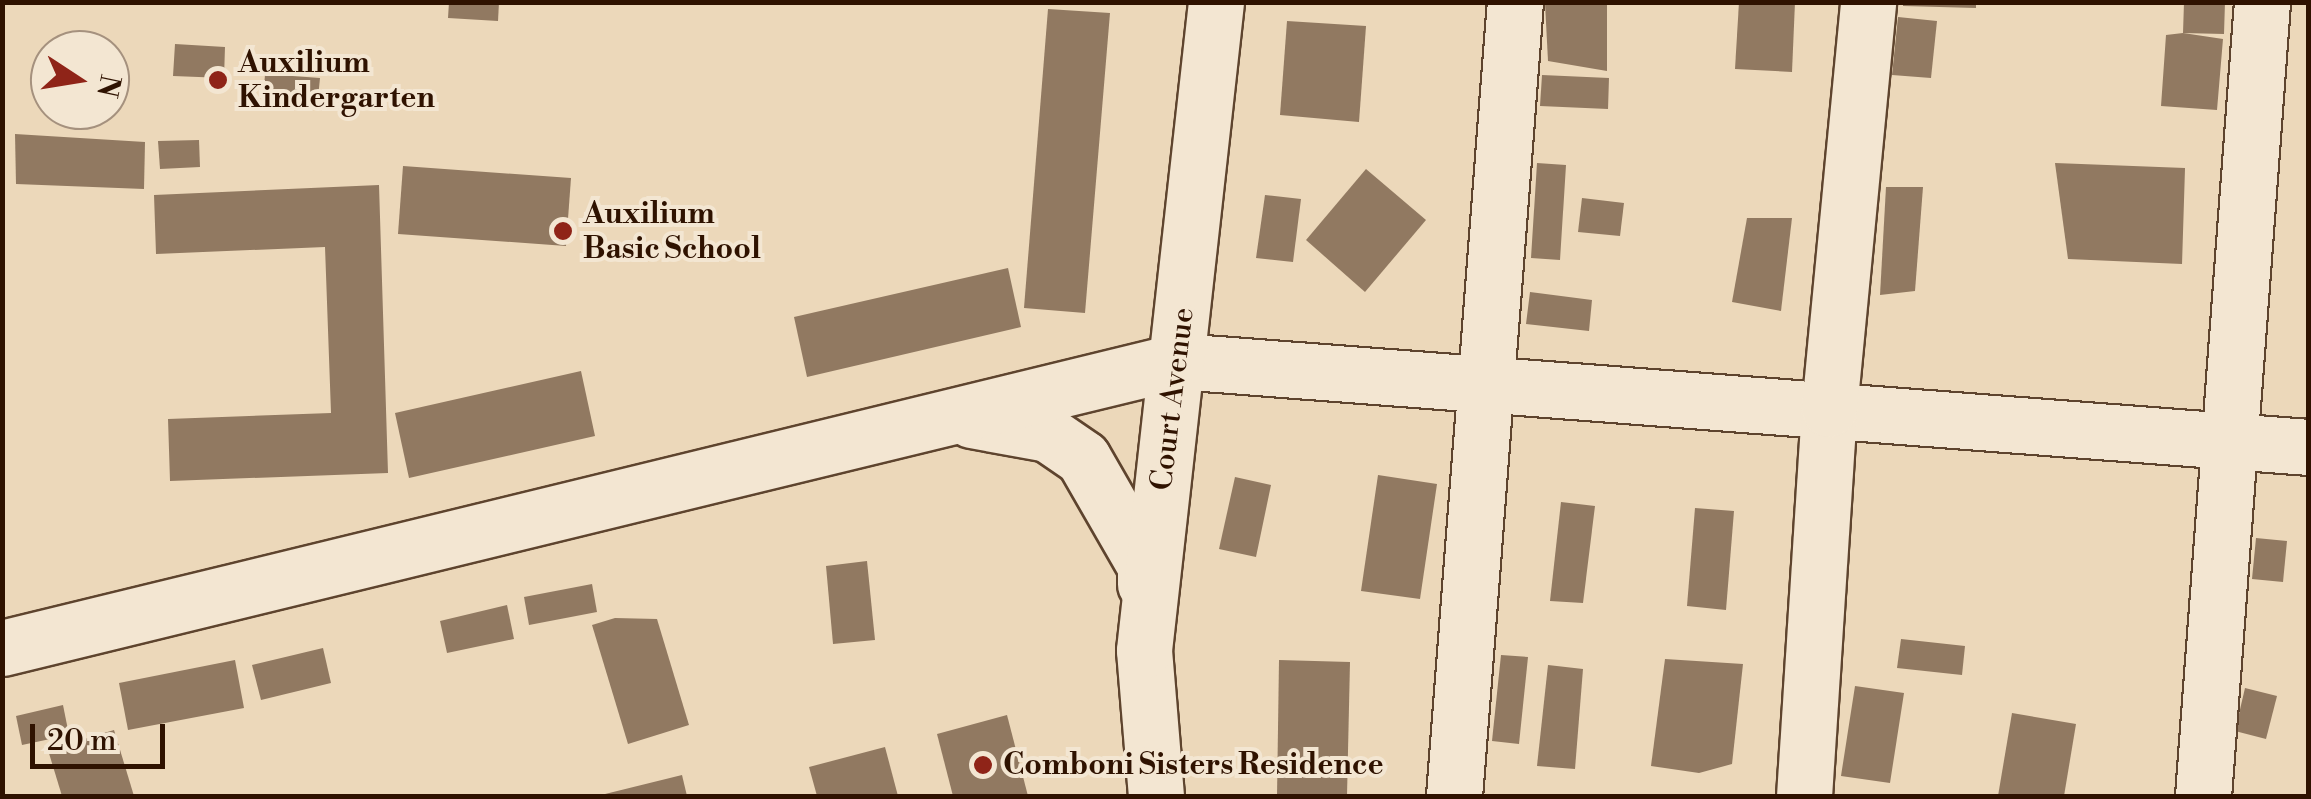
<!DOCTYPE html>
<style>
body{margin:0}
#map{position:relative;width:2311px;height:799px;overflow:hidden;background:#ecd8ba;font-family:"Libre Bodoni",serif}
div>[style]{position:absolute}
.building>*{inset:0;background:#917961}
.roads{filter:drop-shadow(2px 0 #5e442e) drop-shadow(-2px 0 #5e442e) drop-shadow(0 2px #5e442e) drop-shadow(0 -2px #5e442e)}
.minor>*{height:55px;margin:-27.5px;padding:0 27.5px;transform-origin:27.5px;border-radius:27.5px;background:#f3e6d2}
.dots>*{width:28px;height:28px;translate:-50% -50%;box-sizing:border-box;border:5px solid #f3e6d2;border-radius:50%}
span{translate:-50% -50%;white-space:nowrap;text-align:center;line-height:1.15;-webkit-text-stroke:8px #f3e6d2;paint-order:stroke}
.poi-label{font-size:30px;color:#2f1200;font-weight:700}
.left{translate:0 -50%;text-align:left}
.street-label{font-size:30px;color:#2f1200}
.frame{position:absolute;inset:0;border:5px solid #2f1200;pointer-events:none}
.north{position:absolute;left:30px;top:30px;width:100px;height:100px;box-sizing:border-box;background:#f3e6d2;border:2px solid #a5917e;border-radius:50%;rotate:102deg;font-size:28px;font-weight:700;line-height:40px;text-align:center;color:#2f1200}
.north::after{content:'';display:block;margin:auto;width:35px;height:45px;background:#8f2418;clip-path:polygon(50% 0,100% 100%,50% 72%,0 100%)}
.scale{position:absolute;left:30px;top:724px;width:135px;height:45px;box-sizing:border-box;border:5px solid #2f1200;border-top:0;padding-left:12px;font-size:30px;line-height:35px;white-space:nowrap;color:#2f1200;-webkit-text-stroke:8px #f3e6d2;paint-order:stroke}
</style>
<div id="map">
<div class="building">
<div style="clip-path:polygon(449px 2px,499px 2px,498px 21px,448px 18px)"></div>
<div style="clip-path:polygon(1607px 2px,1607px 71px,1548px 61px,1545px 3px)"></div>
<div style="clip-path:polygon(1739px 2px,1795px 2px,1792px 72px,1735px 69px)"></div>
<div style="clip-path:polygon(1903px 2px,1976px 2px,1976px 8px,1903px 6px)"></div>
<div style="clip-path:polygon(2184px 2px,2225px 2px,2224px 34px,2183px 33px,2223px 39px,2217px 110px,2161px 106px,2166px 35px,2183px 33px)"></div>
<div style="clip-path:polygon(1048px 9px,1110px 13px,1085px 313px,1024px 308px)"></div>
<div style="clip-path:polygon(1898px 17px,1937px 21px,1931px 78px,1892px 75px)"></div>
<div style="clip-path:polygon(1287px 21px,1366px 26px,1359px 122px,1280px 115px)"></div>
<div style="clip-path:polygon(175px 44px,225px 47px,224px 78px,173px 76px)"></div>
<div style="clip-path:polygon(265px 74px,320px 78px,317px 108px,263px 103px)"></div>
<div style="clip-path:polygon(1542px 75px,1609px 78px,1608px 109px,1540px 106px)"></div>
<div style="clip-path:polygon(15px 134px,145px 142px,144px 189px,16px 184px)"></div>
<div style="clip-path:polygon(199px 140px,200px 167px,160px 169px,158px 141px)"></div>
<div style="clip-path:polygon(1537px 163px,1566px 165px,1560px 260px,1531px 258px)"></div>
<div style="clip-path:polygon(2055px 163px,2185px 168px,2182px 264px,2068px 259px)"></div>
<div style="clip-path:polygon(403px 166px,571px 178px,566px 246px,398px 234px)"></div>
<div style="clip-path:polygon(1366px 169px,1426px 220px,1365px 292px,1306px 240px)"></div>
<div style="clip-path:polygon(379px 185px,388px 473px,170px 481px,168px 419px,331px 413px,325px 247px,156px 254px,154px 195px)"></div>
<div style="clip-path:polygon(1886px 187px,1923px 187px,1915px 291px,1880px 295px)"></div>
<div style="clip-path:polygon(1265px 195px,1301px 199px,1293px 262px,1256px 258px)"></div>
<div style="clip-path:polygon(1582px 198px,1624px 203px,1620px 236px,1578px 232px)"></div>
<div style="clip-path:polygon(1747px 218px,1792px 218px,1781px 311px,1732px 302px)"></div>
<div style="clip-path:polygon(1008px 268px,1021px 327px,807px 377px,794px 317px)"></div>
<div style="clip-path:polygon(1530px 292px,1592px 300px,1589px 331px,1526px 324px)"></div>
<div style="clip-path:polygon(581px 371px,595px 436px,409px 478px,395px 413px)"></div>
<div style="clip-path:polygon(1378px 475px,1437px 484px,1420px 599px,1361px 591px)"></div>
<div style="clip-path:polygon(1235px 477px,1271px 485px,1256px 557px,1219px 549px)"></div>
<div style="clip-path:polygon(1561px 502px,1595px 506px,1583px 603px,1550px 601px)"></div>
<div style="clip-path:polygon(1695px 508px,1734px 511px,1726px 610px,1687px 606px)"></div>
<div style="clip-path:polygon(2256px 538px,2287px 541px,2283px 582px,2252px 579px)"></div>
<div style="clip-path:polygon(867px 561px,875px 640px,833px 644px,826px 566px)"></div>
<div style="clip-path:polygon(592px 584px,597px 612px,529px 625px,524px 597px)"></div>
<div style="clip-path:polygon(507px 605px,514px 639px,447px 653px,440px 621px)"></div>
<div style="clip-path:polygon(615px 618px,657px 619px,689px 725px,628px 744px,592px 625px)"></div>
<div style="clip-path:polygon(1901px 639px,1965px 646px,1962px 675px,1897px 668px)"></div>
<div style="clip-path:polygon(323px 648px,331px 683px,261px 700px,252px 665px)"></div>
<div style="clip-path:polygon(1501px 655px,1528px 657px,1519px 744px,1492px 741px)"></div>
<div style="clip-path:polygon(1665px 659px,1743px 664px,1732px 764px,1699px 773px,1651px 766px)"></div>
<div style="clip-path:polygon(235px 660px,244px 708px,128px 730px,119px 683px)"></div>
<div style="clip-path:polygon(1279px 660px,1350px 662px,1347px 796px,1277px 796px)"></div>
<div style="clip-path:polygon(1548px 665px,1583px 669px,1575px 769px,1537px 766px)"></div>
<div style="clip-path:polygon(1855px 686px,1904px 693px,1890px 783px,1841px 776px)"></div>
<div style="clip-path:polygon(2245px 688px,2277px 696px,2266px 739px,2235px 731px)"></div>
<div style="clip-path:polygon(63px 705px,69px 735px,22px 745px,16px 716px)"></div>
<div style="clip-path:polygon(2012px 713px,2076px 724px,2064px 796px,1998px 796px)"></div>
<div style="clip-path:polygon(1007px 715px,1028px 796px,953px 796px,937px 734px)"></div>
<div style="clip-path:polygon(114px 730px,134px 796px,62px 796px,48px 750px)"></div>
<div style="clip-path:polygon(885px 747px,898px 796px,817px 796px,809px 767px)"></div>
<div style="clip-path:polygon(682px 775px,687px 796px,601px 796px,601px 795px)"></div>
</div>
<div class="roads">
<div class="minor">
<div style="left:971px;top:420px;width:78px;rotate:10.3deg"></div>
<div style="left:1048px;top:434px;width:42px;rotate:34.4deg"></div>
<div style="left:1083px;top:458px;width:125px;rotate:60.1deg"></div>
<div style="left:1145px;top:566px;width:18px;rotate:90deg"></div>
<div style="left:2px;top:648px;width:1211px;rotate:-13.71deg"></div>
<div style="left:1178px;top:361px;width:1133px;rotate:4.35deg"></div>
<div style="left:1156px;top:796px;width:146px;rotate:-94.7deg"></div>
<div style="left:1144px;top:650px;width:652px;rotate:-83.66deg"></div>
<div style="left:1454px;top:796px;width:796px;rotate:-85.61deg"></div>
<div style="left:1804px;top:796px;width:388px;rotate:-86.3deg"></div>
<div style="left:1829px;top:409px;width:409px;rotate:-84.5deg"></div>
<div style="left:2203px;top:796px;width:796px;rotate:-85.75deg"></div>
</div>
</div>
<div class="dots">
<div style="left:218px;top:80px;background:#8f2418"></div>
<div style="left:563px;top:231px;background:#8f2418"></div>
<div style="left:983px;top:765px;background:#8f2418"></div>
</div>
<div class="poi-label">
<span class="left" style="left:238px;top:80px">Auxilium<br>Kindergarten</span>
<span class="left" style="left:583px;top:231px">Auxilium<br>Basic School</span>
<span class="left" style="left:1003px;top:765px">Comboni Sisters Residence</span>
</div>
<div class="street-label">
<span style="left:1173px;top:399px;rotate:-83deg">Court Avenue</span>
</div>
<div class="frame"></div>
<div class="north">N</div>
<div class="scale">20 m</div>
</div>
